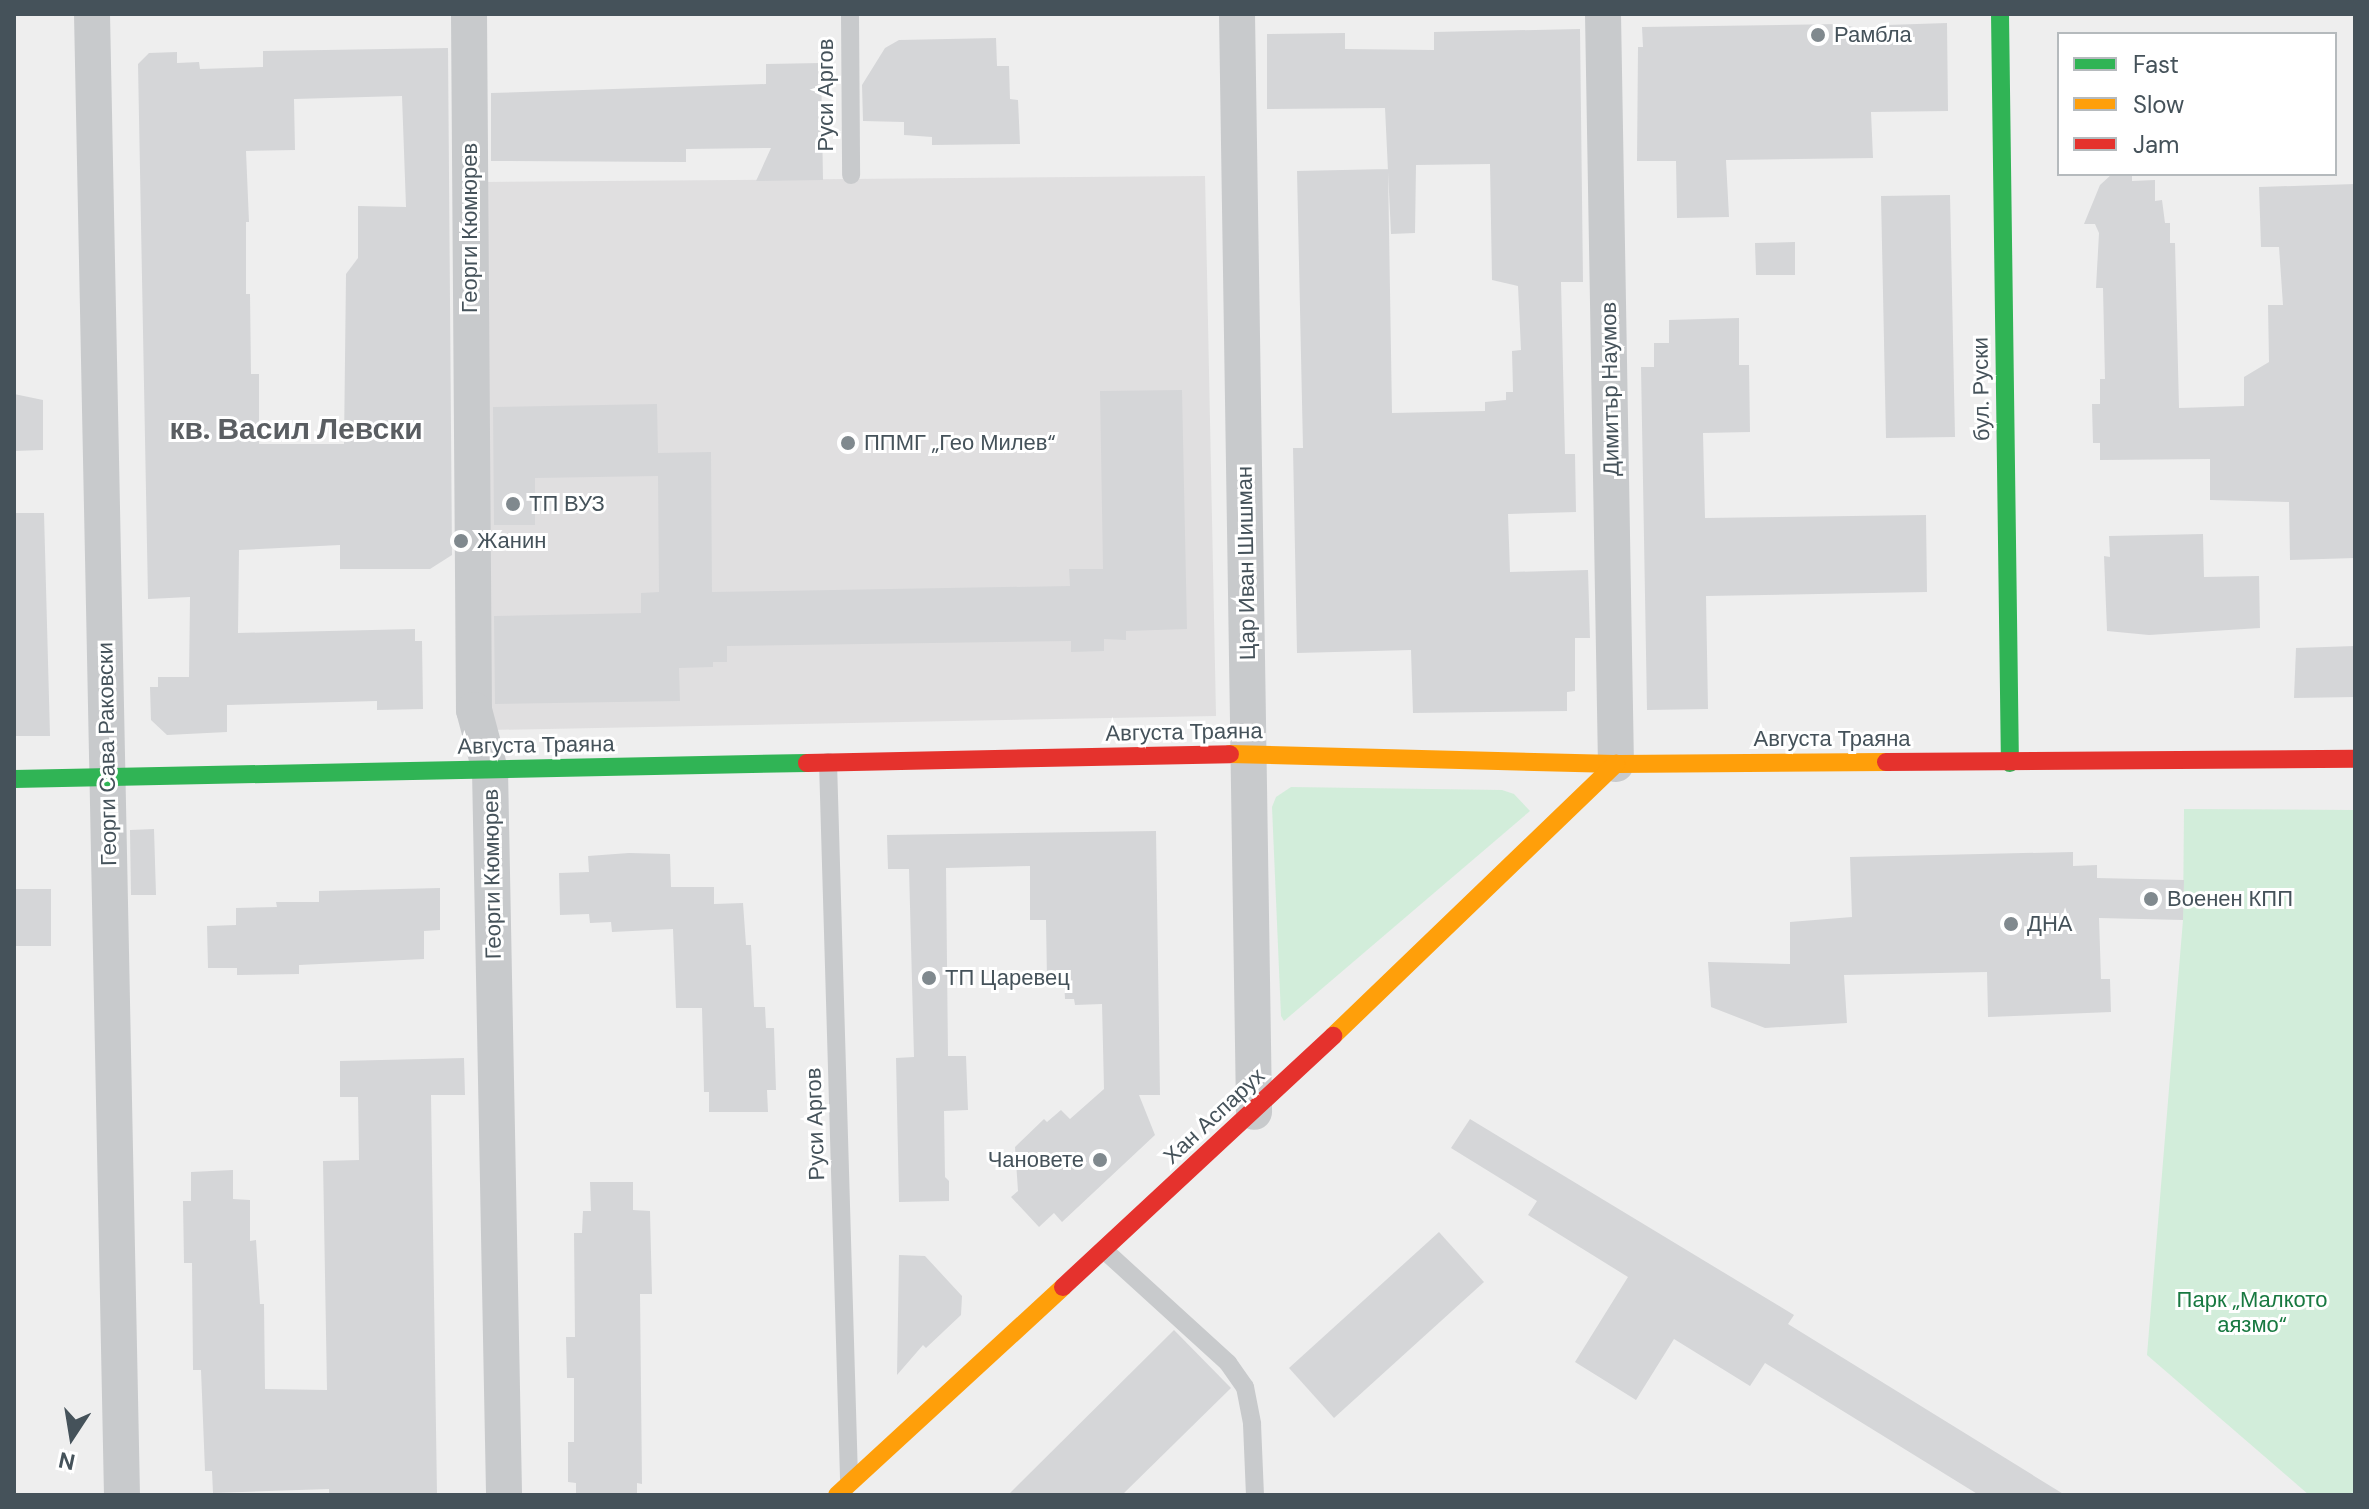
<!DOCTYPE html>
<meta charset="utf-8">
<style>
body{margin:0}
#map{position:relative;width:2369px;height:1509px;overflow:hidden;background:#eee;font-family:"DM Sans",sans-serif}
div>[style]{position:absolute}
.education>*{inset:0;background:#e0dfe0}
.green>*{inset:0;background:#d2edda}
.building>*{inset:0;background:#d5d6d8}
.lane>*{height:18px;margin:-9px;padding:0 9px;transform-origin:9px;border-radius:9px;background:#c8cacc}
.street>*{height:36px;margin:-18px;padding:0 18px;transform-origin:18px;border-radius:18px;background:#c8cacc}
.fast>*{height:18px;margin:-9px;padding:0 9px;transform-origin:9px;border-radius:9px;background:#30b455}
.slow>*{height:18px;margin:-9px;padding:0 9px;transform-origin:9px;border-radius:9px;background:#ff9f0a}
.jam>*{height:18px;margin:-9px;padding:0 9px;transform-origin:9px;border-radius:9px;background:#e5322d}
.dots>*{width:22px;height:22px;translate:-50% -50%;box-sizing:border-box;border:4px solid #fff;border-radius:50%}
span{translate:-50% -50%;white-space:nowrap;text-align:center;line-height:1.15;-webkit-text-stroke:6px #fff;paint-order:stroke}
.poi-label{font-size:22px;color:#45525a}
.left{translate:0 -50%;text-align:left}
.right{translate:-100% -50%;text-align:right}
.street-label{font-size:22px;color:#45525a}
.park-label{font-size:22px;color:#187941}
.district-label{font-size:30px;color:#5a5e62;font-weight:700}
.frame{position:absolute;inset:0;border:16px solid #45525a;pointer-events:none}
.legend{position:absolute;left:2057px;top:32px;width:280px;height:144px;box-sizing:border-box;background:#fff;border:2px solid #b5babd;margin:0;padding:10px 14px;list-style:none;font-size:24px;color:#45525a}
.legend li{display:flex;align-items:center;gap:16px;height:40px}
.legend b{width:40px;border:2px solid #b5babd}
.north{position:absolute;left:32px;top:1397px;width:80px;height:80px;-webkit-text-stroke:6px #fff;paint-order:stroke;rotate:192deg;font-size:22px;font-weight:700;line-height:32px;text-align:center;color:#45525a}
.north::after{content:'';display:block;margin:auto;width:28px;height:36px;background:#45525a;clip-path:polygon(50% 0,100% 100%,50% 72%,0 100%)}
</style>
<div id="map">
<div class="education">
<div style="clip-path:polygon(1205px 176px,1216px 716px,489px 730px,484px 182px)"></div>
</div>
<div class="green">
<div style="clip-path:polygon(1291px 787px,1502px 790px,1514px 794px,1530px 811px,1284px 1021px,1281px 1016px,1272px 807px,1276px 797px)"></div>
<div style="clip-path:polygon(2184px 809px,2355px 810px,2355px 1495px,2309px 1495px,2147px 1355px,2183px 920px)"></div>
</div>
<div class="building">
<div style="clip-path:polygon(1947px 23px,1948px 111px,1871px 112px,1873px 158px,1726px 160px,1729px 217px,1677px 218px,1676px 161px,1637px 161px,1638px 47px,1643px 47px,1642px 27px,1839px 24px,1887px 34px,1887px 25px)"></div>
<div style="clip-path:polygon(1580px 29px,1583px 282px,1561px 282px,1565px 454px,1575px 454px,1576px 512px,1508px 514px,1510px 572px,1588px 570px,1590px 638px,1575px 638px,1575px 691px,1567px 692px,1567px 711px,1413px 713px,1411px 650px,1297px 653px,1293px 448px,1303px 448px,1297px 171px,1388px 169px,1392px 413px,1485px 411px,1485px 402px,1506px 400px,1506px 392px,1513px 392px,1512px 351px,1521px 350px,1518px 286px,1492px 280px,1490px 164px,1416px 165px,1415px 233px,1391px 234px,1385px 108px,1267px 109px,1267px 34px,1345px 33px,1345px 49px,1434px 50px,1434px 32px)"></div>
<div style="clip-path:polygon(996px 38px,997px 66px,1009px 66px,1010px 99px,1018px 100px,1020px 144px,932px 145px,932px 137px,904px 135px,904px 122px,863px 121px,862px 85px,885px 48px,899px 40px)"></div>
<div style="clip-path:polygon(evenodd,448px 48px,452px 555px,430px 569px,340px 569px,340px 545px,239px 550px,238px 633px,415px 629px,415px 641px,422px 641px,423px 709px,377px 710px,377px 701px,227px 705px,227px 732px,167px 735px,151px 720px,150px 687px,158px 687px,158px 677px,189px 677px,190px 597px,148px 599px,138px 64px,149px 53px,177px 52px,177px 63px,199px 62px,200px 69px,263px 67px,263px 51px,448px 48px,402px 96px,406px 207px,358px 206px,358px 258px,346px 274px,344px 444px,259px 444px,259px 374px,251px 374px,250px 294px,246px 294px,246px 222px,249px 222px,246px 151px,295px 150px,294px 99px,402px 96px)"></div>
<div style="clip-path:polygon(821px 63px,823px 180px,756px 181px,771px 148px,686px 149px,686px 162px,491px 161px,491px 93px,766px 84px,766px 64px)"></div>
<div style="clip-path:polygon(2112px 174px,2132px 174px,2132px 181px,2155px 180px,2155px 201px,2162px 200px,2165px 223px,2170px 223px,2170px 243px,2175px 243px,2179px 408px,2244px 406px,2244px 377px,2269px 362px,2268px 305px,2283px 305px,2279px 247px,2261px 247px,2259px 187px,2355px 184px,2355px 558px,2290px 560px,2289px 502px,2210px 500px,2210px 459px,2100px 460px,2100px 443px,2093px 443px,2092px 404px,2100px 404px,2100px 379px,2105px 379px,2103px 288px,2096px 288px,2099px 233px,2095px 224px,2084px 224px,2100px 185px)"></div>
<div style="clip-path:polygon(1950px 195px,1955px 437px,1886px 438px,1881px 196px)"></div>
<div style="clip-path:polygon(1795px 242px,1795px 275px,1756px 275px,1755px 243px)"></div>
<div style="clip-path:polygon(1739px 318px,1739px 365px,1749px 365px,1750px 432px,1703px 433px,1705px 518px,1926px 515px,1927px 592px,1706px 596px,1708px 709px,1647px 710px,1641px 367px,1654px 367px,1654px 343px,1669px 343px,1669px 320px)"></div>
<div style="clip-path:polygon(1182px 390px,1187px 629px,1126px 631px,1126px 640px,1104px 639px,1104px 651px,1071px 652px,1071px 641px,727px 646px,727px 662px,713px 662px,713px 667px,679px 668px,680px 701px,495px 704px,494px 616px,641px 613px,641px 593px,659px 592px,658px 476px,535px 478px,535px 525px,494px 525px,493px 407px,657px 404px,658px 453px,711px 452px,712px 592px,1070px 586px,1069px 569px,1103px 569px,1100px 391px)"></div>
<div style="clip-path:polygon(14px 394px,43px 400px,43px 450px,14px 451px)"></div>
<div style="clip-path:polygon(14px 513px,44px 513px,50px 736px,14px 736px)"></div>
<div style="clip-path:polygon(2203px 534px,2204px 577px,2259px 576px,2260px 628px,2149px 635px,2107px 631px,2104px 556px,2110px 557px,2109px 536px)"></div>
<div style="clip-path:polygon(2355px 646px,2355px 697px,2294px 698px,2296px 648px)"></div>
<div style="clip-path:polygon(154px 829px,156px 895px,131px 895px,130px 830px)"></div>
<div style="clip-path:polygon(1156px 831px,1160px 1095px,1139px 1095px,1155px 1135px,1062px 1222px,1054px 1213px,1039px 1227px,1011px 1197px,1018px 1191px,1015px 1147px,1044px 1119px,1047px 1122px,1061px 1110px,1070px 1119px,1104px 1089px,1102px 1004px,1075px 1005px,1074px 999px,1065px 999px,1064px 979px,1047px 980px,1046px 920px,1030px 920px,1030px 866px,946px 868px,948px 1056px,966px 1056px,968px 1110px,944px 1111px,945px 1177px,949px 1181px,949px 1201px,899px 1202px,896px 1058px,914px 1057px,909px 869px,888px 869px,887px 835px)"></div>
<div style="clip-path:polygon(2073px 852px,2073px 866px,2097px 865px,2097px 878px,2184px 880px,2183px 920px,2099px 918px,2101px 979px,2110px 979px,2111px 1012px,1988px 1017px,1987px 972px,1844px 975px,1847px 1023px,1765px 1028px,1711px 1007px,1708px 962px,1790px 964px,1790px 922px,1852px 917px,1850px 857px)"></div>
<div style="clip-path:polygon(629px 853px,670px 854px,671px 887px,714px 887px,714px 904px,743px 903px,746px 945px,751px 945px,754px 1007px,765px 1007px,766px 1028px,774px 1028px,776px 1090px,767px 1090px,768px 1112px,709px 1112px,709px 1092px,704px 1092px,702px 1008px,676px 1008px,673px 929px,612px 932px,611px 922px,590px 923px,589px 914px,560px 915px,559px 873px,589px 872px,588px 856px)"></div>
<div style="clip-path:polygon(440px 888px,440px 930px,424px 931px,424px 959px,299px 965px,299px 974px,237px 975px,237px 968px,208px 968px,207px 926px,236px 925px,236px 908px,277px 907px,276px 902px,319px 902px,319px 891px)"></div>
<div style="clip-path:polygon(14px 889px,51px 889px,51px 946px,14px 946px)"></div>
<div style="clip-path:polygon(464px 1058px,465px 1095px,431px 1095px,437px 1495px,329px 1495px,329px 1489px,213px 1493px,212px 1471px,205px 1471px,201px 1370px,193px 1370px,192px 1263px,184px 1263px,183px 1201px,191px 1201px,191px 1172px,233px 1170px,233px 1199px,250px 1200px,250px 1241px,256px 1240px,260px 1304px,264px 1304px,265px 1389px,327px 1390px,323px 1161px,359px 1160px,358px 1097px,340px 1097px,340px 1061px)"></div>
<div style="clip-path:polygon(1470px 1119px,1794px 1315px,1788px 1324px,2065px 1495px,1979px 1495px,1765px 1363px,1750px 1386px,1674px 1339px,1636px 1400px,1575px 1362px,1628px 1277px,1528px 1215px,1537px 1201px,1451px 1148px)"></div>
<div style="clip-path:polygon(590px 1182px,633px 1182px,633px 1210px,650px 1211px,652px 1294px,640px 1294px,642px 1484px,637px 1483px,637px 1495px,576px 1495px,576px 1483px,568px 1482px,568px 1442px,574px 1442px,574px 1378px,567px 1378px,566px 1337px,575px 1337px,574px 1233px,582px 1233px,583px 1211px,591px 1211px)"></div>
<div style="clip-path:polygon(1439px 1232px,1484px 1282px,1334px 1418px,1289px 1368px)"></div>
<div style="clip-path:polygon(899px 1255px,925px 1256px,962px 1296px,961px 1315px,926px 1348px,923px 1345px,897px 1375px)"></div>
<div style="clip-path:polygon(1174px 1330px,1231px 1388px,1122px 1495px,1008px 1495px)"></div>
</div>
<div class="lane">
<div style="left:850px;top:14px;width:161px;rotate:89.6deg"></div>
<div style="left:828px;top:762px;width:717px;rotate:88.32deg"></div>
<div style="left:1104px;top:1250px;width:168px;rotate:42.3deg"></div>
<div style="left:1228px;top:1363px;width:29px;rotate:55deg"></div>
<div style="left:1245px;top:1387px;width:38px;rotate:79deg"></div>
<div style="left:1252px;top:1424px;width:71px;rotate:87.6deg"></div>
</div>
<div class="street">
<div style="left:92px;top:14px;width:1481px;rotate:88.84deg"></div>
<div style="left:469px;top:14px;width:696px;rotate:89.59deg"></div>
<div style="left:474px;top:710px;width:62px;rotate:75.1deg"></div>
<div style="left:490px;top:770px;width:725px;rotate:88.89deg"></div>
<div style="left:1237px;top:14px;width:1098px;rotate:89.11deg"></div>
<div style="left:1603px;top:14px;width:750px;rotate:89.01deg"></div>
</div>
<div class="fast">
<div style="left:2000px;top:14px;width:749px;rotate:89.24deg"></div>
<div style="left:14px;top:779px;width:793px;rotate:-1.16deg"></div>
</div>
<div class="slow">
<div style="left:1230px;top:754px;width:386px;rotate:1.5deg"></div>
<div style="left:1616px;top:764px;width:270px;rotate:-0.4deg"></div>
<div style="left:1333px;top:1036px;width:393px;rotate:-43.9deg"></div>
<div style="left:837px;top:1495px;width:307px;rotate:-42.6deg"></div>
</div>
<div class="jam">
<div style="left:1886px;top:762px;width:469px;rotate:-0.4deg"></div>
<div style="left:807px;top:763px;width:423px;rotate:-1.2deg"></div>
<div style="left:1063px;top:1287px;width:369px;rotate:-42.9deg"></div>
</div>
<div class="dots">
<div style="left:1818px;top:35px;background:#80898e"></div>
<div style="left:848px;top:443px;background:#80898e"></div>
<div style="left:513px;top:504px;background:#80898e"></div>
<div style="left:461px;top:541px;background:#80898e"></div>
<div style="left:2151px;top:899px;background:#80898e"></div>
<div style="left:2011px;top:924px;background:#80898e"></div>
<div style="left:929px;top:978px;background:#80898e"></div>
<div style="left:1100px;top:1160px;background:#80898e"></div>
</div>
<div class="poi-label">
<span class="left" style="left:1834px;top:35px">Рамбла</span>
<span class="left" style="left:864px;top:443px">ППМГ „Гео Милев“</span>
<span class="left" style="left:529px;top:504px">ТП ВУЗ</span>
<span class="left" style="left:477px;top:541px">Жанин</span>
<span class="left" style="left:2167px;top:899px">Военен КПП</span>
<span class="left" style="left:2027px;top:924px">ДНА</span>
<span class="left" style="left:945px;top:978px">ТП Царевец</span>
<span class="right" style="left:1084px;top:1160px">Чановете</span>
</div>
<div class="street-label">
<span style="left:826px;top:95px;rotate:-90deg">Руси Аргов</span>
<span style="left:470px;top:228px;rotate:-90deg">Георги Кюмюрев</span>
<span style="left:1610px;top:389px;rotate:-91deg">Димитър Наумов</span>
<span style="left:1981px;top:389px;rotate:-91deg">бул. Руски</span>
<span style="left:1246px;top:563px;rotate:-91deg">Цар Иван Шишман</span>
<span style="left:1184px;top:732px;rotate:-1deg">Августа Траяна</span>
<span style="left:1832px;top:739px">Августа Траяна</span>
<span style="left:536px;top:745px;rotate:-1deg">Августа Траяна</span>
<span style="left:107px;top:754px;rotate:-91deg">Георги Сава Раковски</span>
<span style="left:492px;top:874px;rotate:-91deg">Георги Кюмюрев</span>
<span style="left:1214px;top:1116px;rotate:-43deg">Хан Аспарух</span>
<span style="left:815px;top:1124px;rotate:-92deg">Руси Аргов</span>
</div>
<div class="park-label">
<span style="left:2252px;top:1312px">Парк „Малкото<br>аязмо“</span>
</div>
<div class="district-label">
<span style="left:296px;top:429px">кв. Васил Левски</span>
</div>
<div class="frame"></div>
<ul class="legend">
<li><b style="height:10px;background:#30b455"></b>Fast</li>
<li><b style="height:10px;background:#ff9f0a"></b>Slow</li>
<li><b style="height:10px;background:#e5322d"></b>Jam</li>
</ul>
<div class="north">N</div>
</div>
